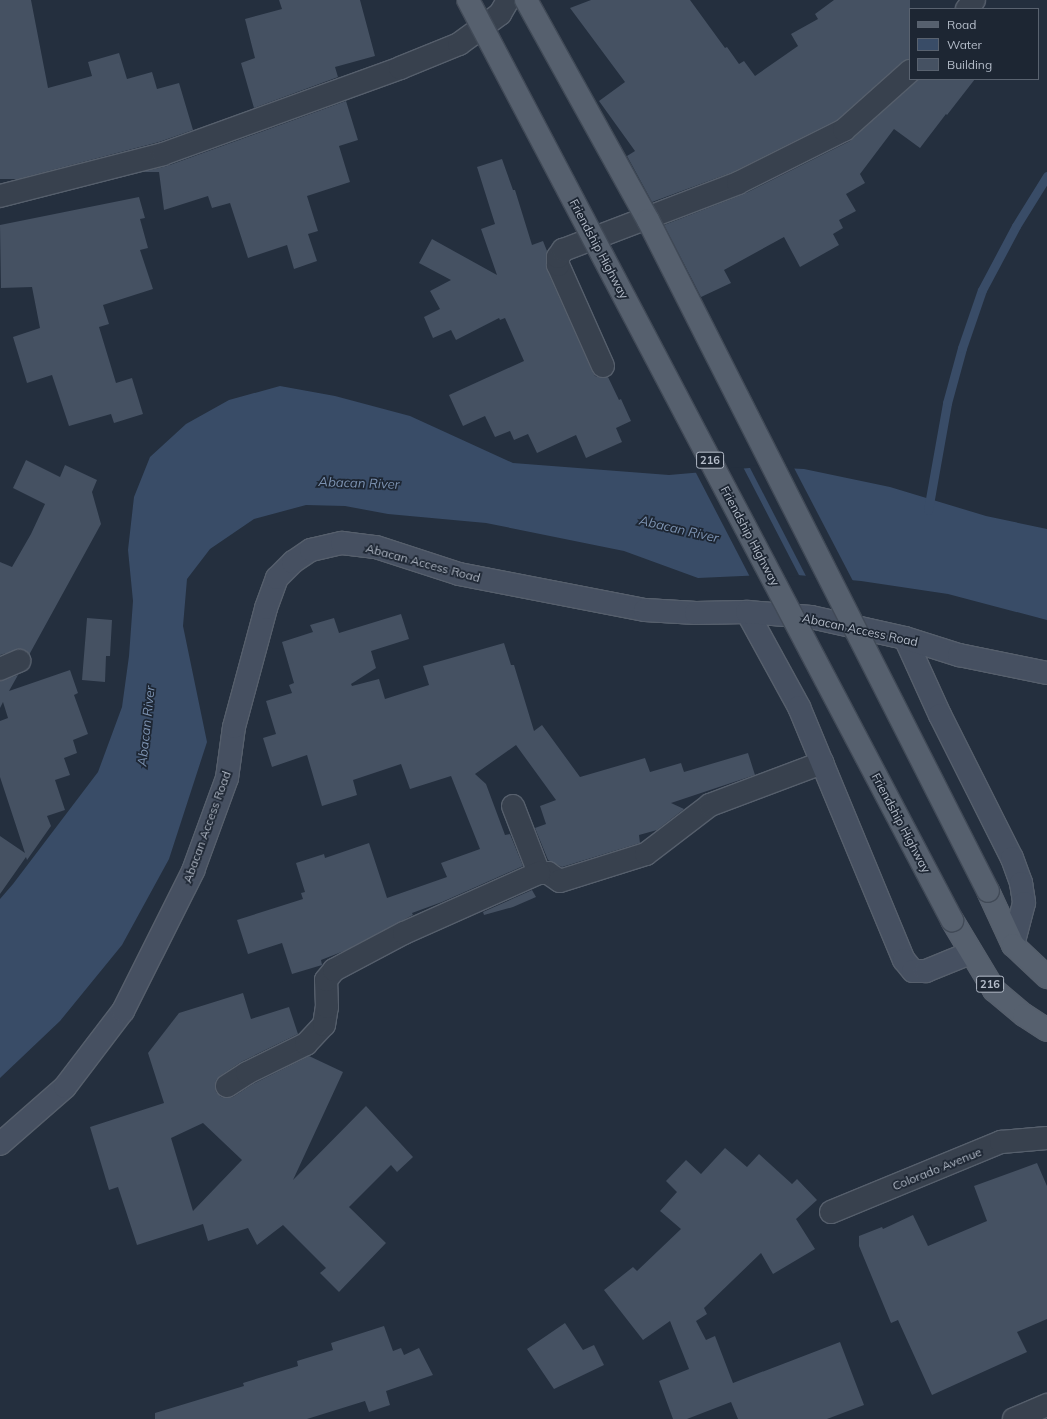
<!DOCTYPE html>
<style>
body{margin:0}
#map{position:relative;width:1047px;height:1419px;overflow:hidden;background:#242f3e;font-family:Mulish,sans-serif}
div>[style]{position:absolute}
.water>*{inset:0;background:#394c67}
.pier>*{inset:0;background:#242f3e}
.stream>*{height:9px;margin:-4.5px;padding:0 4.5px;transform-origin:4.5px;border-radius:4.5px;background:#394c67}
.building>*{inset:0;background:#455162}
.roads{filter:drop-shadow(1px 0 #565f6c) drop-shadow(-1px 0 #565f6c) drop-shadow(0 1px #565f6c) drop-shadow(0 -1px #565f6c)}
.street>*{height:22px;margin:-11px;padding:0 11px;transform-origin:11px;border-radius:11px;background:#38414e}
.secondary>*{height:22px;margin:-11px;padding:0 11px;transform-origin:11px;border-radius:11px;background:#465061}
.primary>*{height:22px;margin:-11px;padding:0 11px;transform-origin:11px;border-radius:11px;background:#56606e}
.bridges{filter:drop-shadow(1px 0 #414a57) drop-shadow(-1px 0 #414a57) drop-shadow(0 1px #414a57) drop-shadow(0 -1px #414a57)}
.primary-bridge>*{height:22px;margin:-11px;padding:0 11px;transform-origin:11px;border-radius:11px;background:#56606e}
span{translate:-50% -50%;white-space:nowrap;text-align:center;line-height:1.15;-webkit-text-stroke:3.5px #1d2633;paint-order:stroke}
.shield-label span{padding:1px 3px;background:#1d2633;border:1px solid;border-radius:3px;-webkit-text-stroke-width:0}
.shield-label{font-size:11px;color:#b4bcc9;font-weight:700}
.street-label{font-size:12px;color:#b4bcc9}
.water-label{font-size:13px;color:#7c92b1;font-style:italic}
.legend{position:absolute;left:909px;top:8px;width:130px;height:72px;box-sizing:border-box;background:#1d2633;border:1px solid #59626f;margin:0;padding:5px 7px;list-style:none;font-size:12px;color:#b4bcc9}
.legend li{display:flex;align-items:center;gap:8px;height:20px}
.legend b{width:20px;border:1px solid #59626f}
</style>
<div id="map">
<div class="water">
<div style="clip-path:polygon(280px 386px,335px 396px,410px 416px,513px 463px,669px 475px,761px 467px,804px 469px,890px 487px,986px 516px,1047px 529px,1047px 620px,948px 594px,861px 581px,787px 574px,698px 578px,624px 551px,486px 523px,388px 514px,345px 506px,306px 505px,254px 519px,210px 549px,187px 579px,183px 626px,207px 742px,169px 859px,122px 945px,60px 1021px,0 1078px,0 899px,13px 884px,98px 772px,122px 707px,129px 656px,133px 601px,128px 550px,134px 497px,150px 457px,186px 424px,229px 400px)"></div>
</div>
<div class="pier">
<div style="clip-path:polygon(761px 465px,793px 466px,854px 583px,807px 578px,749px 466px)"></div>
<div style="clip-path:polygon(743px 467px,800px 577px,787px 576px,750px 577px,695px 471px)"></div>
</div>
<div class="stream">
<div style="left:928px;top:510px;width:109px;rotate:-79.9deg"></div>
<div style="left:947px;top:403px;width:57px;rotate:-74.7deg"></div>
<div style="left:962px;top:348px;width:61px;rotate:-71deg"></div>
<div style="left:982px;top:290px;width:72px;rotate:-62deg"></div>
<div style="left:1016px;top:226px;width:59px;rotate:-58.2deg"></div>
</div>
<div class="building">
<div style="clip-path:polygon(0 0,31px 0,48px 88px,92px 76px,88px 62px,119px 53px,127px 79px,152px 72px,157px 89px,179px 83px,193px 130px,159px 142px,18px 179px,0 179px)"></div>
<div style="clip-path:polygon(279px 0,360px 0,375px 56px,335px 67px,338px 77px,254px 108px,241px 63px,255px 58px,245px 19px,282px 9px)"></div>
<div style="clip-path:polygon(591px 0,690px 0,725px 48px,727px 47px,739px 64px,744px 61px,755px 76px,798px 46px,791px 34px,818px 19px,815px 14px,834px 0,910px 0,910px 59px,902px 62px,837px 120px,733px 172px,652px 202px,627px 156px,635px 151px,599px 101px,625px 82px,570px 8px)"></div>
<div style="clip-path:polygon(919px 79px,975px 79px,947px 115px,946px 114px,920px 148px,894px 129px,860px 174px,865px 183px,846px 194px,856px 211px,839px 220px,843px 228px,833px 234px,839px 245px,800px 267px,784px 237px,724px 270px,731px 283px,701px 297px,664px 225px,744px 194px,850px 141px)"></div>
<div style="clip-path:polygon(346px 101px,358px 140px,339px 146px,350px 182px,307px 196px,318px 231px,308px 234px,317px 261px,294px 269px,287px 245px,248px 258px,230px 203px,212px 208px,208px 196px,164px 210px,159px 172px,142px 172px,167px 166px)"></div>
<div style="clip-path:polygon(502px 159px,513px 190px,515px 190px,532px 245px,543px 241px,547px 251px,546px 257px,547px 270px,592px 371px,595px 376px,601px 378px,608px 377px,619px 400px,621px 399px,631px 421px,616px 428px,622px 442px,586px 458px,576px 435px,537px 453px,528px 434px,514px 440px,510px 431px,495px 437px,485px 416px,463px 426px,449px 395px,524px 361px,505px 318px,500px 320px,499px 318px,456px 340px,451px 330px,433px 338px,424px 317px,440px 309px,430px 291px,451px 280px,419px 263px,432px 239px,497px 275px,481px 229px,495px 224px,477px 167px)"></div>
<div style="clip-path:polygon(139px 197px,145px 218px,140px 219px,148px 248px,140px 250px,153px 289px,103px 305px,109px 324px,99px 327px,116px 383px,132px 378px,143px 414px,114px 423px,111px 414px,69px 426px,52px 375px,27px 383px,13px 337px,40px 328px,32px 287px,1px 288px,0 225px)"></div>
<div style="clip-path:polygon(26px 460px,60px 477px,65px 465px,97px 480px,92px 492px,101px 524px,29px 655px,26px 651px,20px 649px,0 655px,0 562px,12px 567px,31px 534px,45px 504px,13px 488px)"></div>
<div style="clip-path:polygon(401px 614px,409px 639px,371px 651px,376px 668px,351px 684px,352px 686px,379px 679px,385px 699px,429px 685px,423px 666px,504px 643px,511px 665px,514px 665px,534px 731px,542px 725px,580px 777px,645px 758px,650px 772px,681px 763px,684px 772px,748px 753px,755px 775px,671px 803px,684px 809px,657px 830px,639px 835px,640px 843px,562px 867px,548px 860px,535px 828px,546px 824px,540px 806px,556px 800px,516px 745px,475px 774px,486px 784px,505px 835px,510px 834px,523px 866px,442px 902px,412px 913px,413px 915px,344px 951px,321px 960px,322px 965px,292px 974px,282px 943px,248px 954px,237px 920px,303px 899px,301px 893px,305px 892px,296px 863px,324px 854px,325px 858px,369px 843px,387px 898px,447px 877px,441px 863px,480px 849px,451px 776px,410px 789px,401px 764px,353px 780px,357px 795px,322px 806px,307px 755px,272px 767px,263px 738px,276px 734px,266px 701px,292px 693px,289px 685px,294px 683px,282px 642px,313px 632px,310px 625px,334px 618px,339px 633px)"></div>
<div style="clip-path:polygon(87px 618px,112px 620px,110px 656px,106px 656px,105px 682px,82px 680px)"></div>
<div style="clip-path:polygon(70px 670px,78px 693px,74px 695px,88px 734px,73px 740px,77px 753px,64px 758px,70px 775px,55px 780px,65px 810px,47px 816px,51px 826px,27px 860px,26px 857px,0 894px,0 836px,25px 853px,0 777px,0 721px,8px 718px,3px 702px,0 708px,0 681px,18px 675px,9px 691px)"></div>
<div style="clip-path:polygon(532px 890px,536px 897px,513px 907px,484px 915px,483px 912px)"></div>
<div style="clip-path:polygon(evenodd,243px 993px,251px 1019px,289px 1007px,298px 1034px,241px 1062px,220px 1076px,216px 1080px,215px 1086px,216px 1092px,221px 1097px,227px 1098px,233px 1097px,253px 1084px,309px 1056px,343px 1072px,293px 1180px,366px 1106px,413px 1157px,397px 1172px,391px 1165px,349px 1207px,386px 1243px,339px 1292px,320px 1273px,326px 1268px,283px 1225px,257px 1245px,248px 1228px,208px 1241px,203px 1224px,137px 1245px,118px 1187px,109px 1190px,90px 1127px,164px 1103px,148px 1053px,179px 1013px,243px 993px,203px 1123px,242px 1160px,193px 1211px,171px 1138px,203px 1123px)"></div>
<div style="clip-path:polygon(725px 1148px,747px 1167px,759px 1154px,792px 1184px,797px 1179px,817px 1200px,796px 1219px,815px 1249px,773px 1274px,761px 1253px,704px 1308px,707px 1314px,696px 1321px,706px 1340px,715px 1336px,733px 1383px,840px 1342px,864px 1405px,827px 1419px,738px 1419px,731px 1402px,687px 1419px,673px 1419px,659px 1381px,689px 1369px,670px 1321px,643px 1340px,604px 1290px,633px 1267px,637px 1271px,681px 1229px,660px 1211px,677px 1192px,666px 1181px,686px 1160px,701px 1174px)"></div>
<div style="clip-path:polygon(1037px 1163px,1047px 1186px,1047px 1319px,1017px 1332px,1027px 1352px,932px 1395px,898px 1320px,891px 1323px,859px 1246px,859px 1236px,882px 1227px,883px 1229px,913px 1215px,928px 1246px,987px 1221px,974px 1186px)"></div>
<div style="clip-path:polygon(565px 1323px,583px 1350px,594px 1345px,604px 1365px,554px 1389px,527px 1349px)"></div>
<div style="clip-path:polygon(384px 1326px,393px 1351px,401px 1348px,404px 1355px,419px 1348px,433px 1375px,386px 1391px,390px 1405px,369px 1412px,365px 1401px,307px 1419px,155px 1419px,155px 1413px,244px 1386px,243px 1383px,298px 1366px,297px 1361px,333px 1350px,331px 1343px)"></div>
</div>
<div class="roads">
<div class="street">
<div style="left:967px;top:9px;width:11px;rotate:-52deg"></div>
<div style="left:0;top:196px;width:168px;rotate:-14.4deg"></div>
<div style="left:163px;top:154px;width:252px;rotate:-19.9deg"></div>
<div style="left:400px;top:68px;width:64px;rotate:-22.1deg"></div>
<div style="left:459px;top:44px;width:51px;rotate:-36.2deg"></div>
<div style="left:500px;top:14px;width:16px;rotate:-60deg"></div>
<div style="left:603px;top:366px;width:111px;rotate:-114deg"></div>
<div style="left:558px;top:265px;width:8px;rotate:-90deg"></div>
<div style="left:558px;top:257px;width:9px;rotate:-54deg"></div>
<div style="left:563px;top:250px;width:187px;rotate:-20.9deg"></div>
<div style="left:738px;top:183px;width:119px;rotate:-26.6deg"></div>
<div style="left:844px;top:130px;width:89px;rotate:-41.8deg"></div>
<div style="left:0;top:669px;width:21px;rotate:-23deg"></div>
<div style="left:513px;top:806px;width:72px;rotate:68.8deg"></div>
<div style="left:539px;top:873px;width:9px"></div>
<div style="left:548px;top:873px;width:14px;rotate:34deg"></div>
<div style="left:560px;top:881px;width:90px;rotate:-17.4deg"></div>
<div style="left:646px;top:854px;width:81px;rotate:-37.4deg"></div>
<div style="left:710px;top:805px;width:120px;rotate:-20.6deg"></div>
<div style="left:227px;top:1086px;width:24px;rotate:-33deg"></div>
<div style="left:247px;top:1073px;width:66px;rotate:-26.2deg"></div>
<div style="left:306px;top:1044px;width:26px;rotate:-47deg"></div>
<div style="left:324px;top:1025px;width:18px;rotate:-81deg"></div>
<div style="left:327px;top:1007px;width:27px;rotate:-92deg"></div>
<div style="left:326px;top:980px;width:13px;rotate:-51deg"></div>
<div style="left:334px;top:970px;width:79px;rotate:-27.9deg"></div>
<div style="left:404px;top:933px;width:148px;rotate:-24deg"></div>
<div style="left:831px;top:1212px;width:184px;rotate:-22.4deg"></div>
<div style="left:1001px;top:1142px;width:46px;rotate:-5deg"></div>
<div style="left:1014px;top:1419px;width:36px;rotate:-23deg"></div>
</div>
<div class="secondary">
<div style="left:747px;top:612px;width:108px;rotate:61.3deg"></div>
<div style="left:799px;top:707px;width:274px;rotate:67.5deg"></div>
<div style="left:904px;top:960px;width:14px;rotate:51deg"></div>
<div style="left:913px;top:971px;width:13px"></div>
<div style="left:926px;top:971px;width:48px;rotate:-22.2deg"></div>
<div style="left:905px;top:638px;width:85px;rotate:65.6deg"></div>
<div style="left:940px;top:715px;width:160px;rotate:63.3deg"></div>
<div style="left:1012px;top:858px;width:27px;rotate:70deg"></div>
<div style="left:1021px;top:883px;width:20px;rotate:81deg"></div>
<div style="left:1024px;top:903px;width:43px;rotate:104.7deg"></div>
<div style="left:0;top:1144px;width:86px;rotate:-41.2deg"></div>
<div style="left:65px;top:1087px;width:96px;rotate:-52.7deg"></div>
<div style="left:123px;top:1011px;width:157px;rotate:-63.4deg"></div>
<div style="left:193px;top:871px;width:99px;rotate:-69.9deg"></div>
<div style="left:227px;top:778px;width:51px;rotate:-82.2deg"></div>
<div style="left:234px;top:727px;width:123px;rotate:-74.9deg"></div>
<div style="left:266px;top:608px;width:32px;rotate:-70deg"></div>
<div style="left:277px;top:578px;width:23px;rotate:-45deg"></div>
<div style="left:293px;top:562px;width:22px;rotate:-34deg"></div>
<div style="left:311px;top:550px;width:32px;rotate:-13deg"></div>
<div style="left:342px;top:543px;width:34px;rotate:7deg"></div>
<div style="left:376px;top:547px;width:87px;rotate:18deg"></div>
<div style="left:459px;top:574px;width:189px;rotate:11deg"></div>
<div style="left:645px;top:610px;width:51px;rotate:3.4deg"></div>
<div style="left:696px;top:613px;width:51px;rotate:-1.1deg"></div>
<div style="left:747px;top:612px;width:64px;rotate:4.5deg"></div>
<div style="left:811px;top:617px;width:96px;rotate:12.6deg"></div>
<div style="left:905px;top:638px;width:57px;rotate:17.5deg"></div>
<div style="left:959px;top:655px;width:90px;rotate:11.6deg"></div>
</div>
<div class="primary">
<div style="left:988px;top:891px;width:60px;rotate:65.2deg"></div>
<div style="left:1013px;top:945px;width:47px;rotate:43.3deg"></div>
<div style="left:952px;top:920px;width:82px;rotate:59deg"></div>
<div style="left:994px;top:990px;width:39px;rotate:40deg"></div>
<div style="left:1024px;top:1015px;width:27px;rotate:33deg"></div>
</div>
</div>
<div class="bridges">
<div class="primary-bridge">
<div style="left:468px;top:0;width:1040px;rotate:62.25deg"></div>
<div style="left:526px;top:0;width:252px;rotate:61deg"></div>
<div style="left:648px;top:220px;width:752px;rotate:63.13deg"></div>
</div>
</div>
<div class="shield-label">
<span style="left:710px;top:460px">216</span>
<span style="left:990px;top:984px">216</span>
</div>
<div class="street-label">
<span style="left:599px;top:249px;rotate:62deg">Friendship Highway</span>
<span style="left:750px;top:536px;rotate:62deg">Friendship Highway</span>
<span style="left:423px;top:563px;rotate:15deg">Abacan Access Road</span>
<span style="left:860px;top:630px;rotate:12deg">Abacan Access Road</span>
<span style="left:901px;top:823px;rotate:62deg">Friendship Highway</span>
<span style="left:207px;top:827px;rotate:-70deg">Abacan Access Road</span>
<span style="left:937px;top:1169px;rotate:-22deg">Colorado Avenue</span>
</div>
<div class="water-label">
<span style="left:359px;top:483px;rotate:2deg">Abacan River</span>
<span style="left:679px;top:529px;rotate:13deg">Abacan River</span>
<span style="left:146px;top:726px;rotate:-84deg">Abacan River</span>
</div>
<ul class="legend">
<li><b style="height:5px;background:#56606e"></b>Road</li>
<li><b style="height:11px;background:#394c67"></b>Water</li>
<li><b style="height:11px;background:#455162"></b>Building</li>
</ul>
</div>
